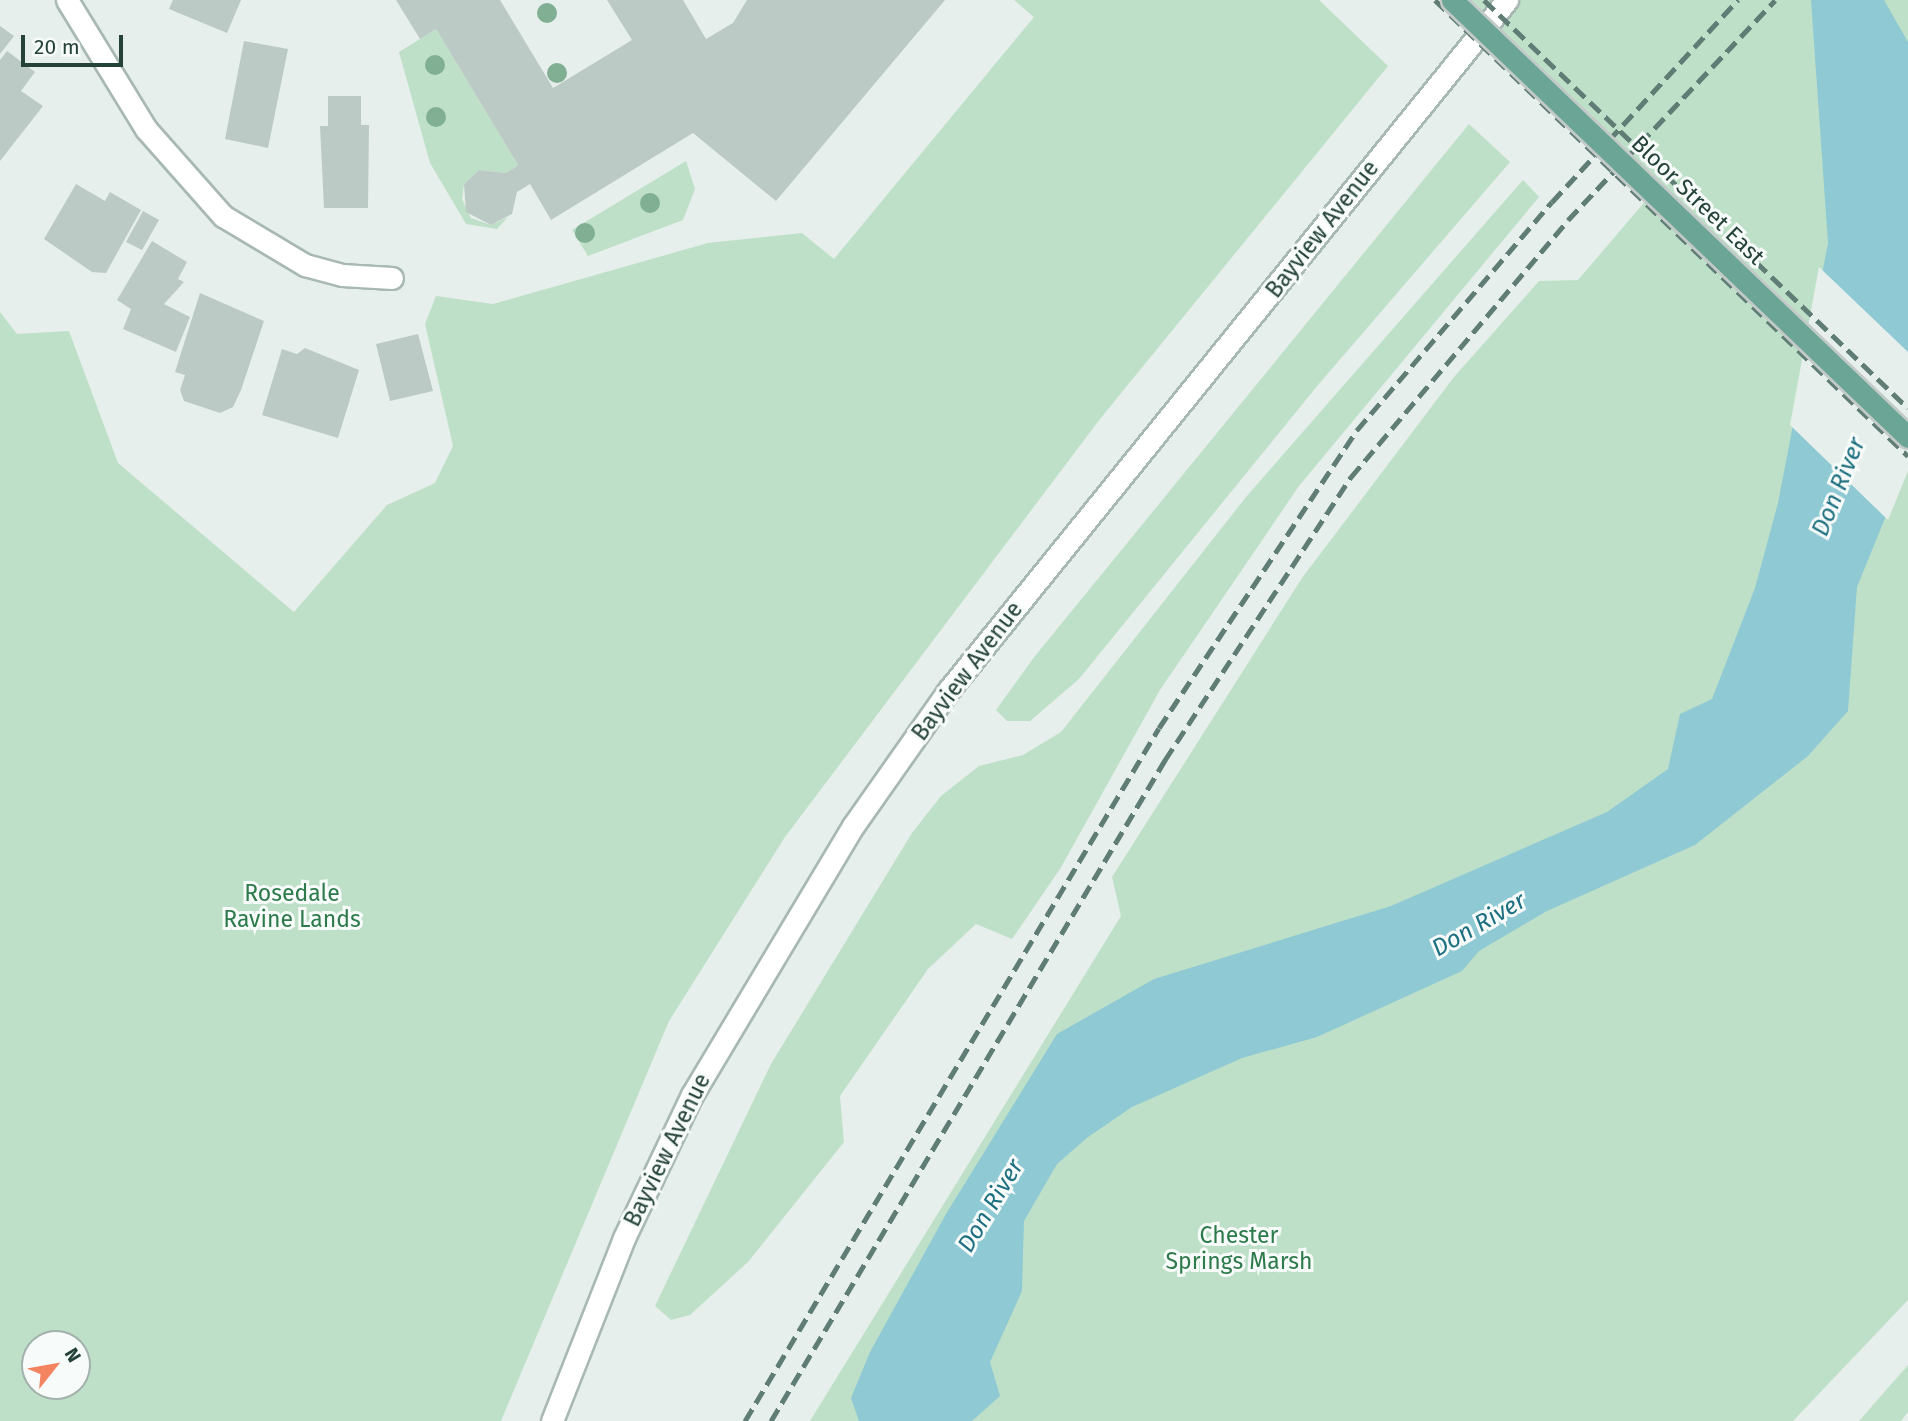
<!DOCTYPE html>
<style>
body{margin:0}
#map{position:relative;width:1908px;height:1421px;overflow:hidden;background:#e6efeb;font-family:"Fira Sans",sans-serif}
div>[style]{position:absolute}
.green>*{inset:0;background:#bfe0c8}
.water>*{inset:0;background:#8ec9d4}
.pier>*{inset:0;background:#e6efeb}
.building>*{inset:0;background:#bbcac4}
.roads{filter:drop-shadow(2px 0 #a8b8b2) drop-shadow(-2px 0 #a8b8b2) drop-shadow(0 2px #a8b8b2) drop-shadow(0 -2px #a8b8b2)}
.street>*{height:21px;margin:-10.5px;padding:0 10.5px;transform-origin:10.5px;border-radius:10.5px;background:#fff}
.secondary>*{height:21px;margin:-10.5px;padding:0 10.5px;transform-origin:10.5px;border-radius:10.5px;background:#fff}
.rail>*{height:5px;margin-top:-2.5px;transform-origin:0;background:repeating-linear-gradient(90deg,#5f7d75 0 14px,transparent 0 21px)}
.bridges{filter:drop-shadow(2px 0 #c2cac8) drop-shadow(-2px 0 #c2cac8) drop-shadow(0 2px #c2cac8) drop-shadow(0 -2px #c2cac8)}
.primary-bridge>*{height:21px;margin:-10.5px;padding:0 10.5px;transform-origin:10.5px;border-radius:10.5px;background:#6aa596}
.trees>*{width:20px;height:20px;margin:-10px;border-radius:50%;background:#80af93}
span{translate:-50% -50%;white-space:nowrap;text-align:center;line-height:1.15;-webkit-text-stroke:6px #f7fbf9;paint-order:stroke}
.street-label{font-size:23px;color:#24423a}
.park-label{font-size:23px;color:#2d7a4b}
.water-label{font-size:24px;color:#1c6f80;font-style:italic}
.north{position:absolute;left:21px;top:1330px;width:70px;height:70px;box-sizing:border-box;background:#f7fbf9;border:2px solid #a3b1ad;border-radius:50%;rotate:59deg;font-size:19px;font-weight:700;line-height:28px;text-align:center;color:#24423a}
.north::after{content:'';display:block;margin:auto;width:24px;height:32px;background:#f4845f;clip-path:polygon(50% 0,100% 100%,50% 72%,0 100%)}
.scale{position:absolute;left:21px;top:35px;width:102px;height:32px;box-sizing:border-box;border:4px solid #24423a;border-top:0;padding-left:9px;font-size:21px;line-height:24px;white-space:nowrap;color:#24423a;-webkit-text-stroke:5px #f7fbf9;paint-order:stroke}
</style>
<div id="map">
<div class="green">
<div style="clip-path:polygon(evenodd,1014px 0,1319px 0,1388px 66px,1100px 419px,785px 837px,669px 1021px,501px 1421px,0 1421px,0 312px,17px 334px,69px 331px,118px 463px,294px 612px,387px 505px,435px 483px,453px 446px,425px 324px,436px 296px,493px 304px,708px 243px,802px 233px,834px 259px,1034px 17px,1014px 0,35px 1344px,77px 1344px,77px 1386px,35px 1386px,35px 1344px)"></div>
<div style="clip-path:polygon(1469px 0,1908px 0,1908px 1300px,1793px 1421px,810px 1421px,1121px 916px,1112px 877px,1302px 578px,1454px 377px,1539px 281px,1578px 280px,1648px 198px)"></div>
<div style="clip-path:polygon(436px 29px,518px 165px,506px 173px,479px 170px,464px 184px,462px 199px,471px 218px,491px 225px,508px 217px,497px 229px,466px 224px,430px 163px,399px 52px)"></div>
<div style="clip-path:polygon(1469px 124px,1510px 162px,1318px 385px,1079px 679px,1030px 721px,1007px 721px,996px 710px,1035px 656px)"></div>
<div style="clip-path:polygon(686px 161px,695px 189px,683px 220px,588px 256px,572px 230px)"></div>
<div style="clip-path:polygon(1523px 180px,1539px 197px,1299px 486px,1160px 690px,1060px 869px,1012px 939px,976px 924px,928px 969px,840px 1096px,844px 1142px,748px 1262px,690px 1315px,671px 1320px,655px 1306px,771px 1064px,912px 833px,941px 796px,979px 766px,1023px 755px,1061px 732px,1246px 497px)"></div>
<div style="clip-path:polygon(1908px 1365px,1908px 1412px,1901px 1421px,1859px 1421px)"></div>
</div>
<div class="water">
<div style="clip-path:polygon(1811px 0,1884px 0,1908px 42px,1908px 462px,1857px 587px,1848px 711px,1808px 756px,1695px 845px,1547px 911px,1479px 951px,1462px 971px,1317px 1037px,1242px 1058px,1132px 1107px,1088px 1137px,1057px 1164px,1024px 1221px,1022px 1291px,990px 1362px,1000px 1396px,972px 1421px,859px 1421px,851px 1398px,870px 1352px,946px 1214px,1057px 1034px,1154px 979px,1391px 906px,1607px 812px,1668px 769px,1680px 714px,1712px 699px,1755px 588px,1778px 503px,1828px 243px)"></div>
</div>
<div class="pier">
<div style="clip-path:polygon(1819px 267px,1908px 352px,1908px 471px,1888px 520px,1790px 425px)"></div>
</div>
<div class="building">
<div style="clip-path:polygon(173px 0,241px 0,227px 33px,169px 9px)"></div>
<div style="clip-path:polygon(396px 0,500px 0,553px 88px,632px 40px,607px 0,683px 0,706px 39px,733px 23px,747px 0,945px 0,776px 201px,693px 133px,551px 220px,530px 184px,517px 192px,512px 214px,491px 225px,466px 212px,464px 184px,479px 170px,506px 173px,518px 165px,436px 29px,420px 39px)"></div>
<div style="clip-path:polygon(0 26px,14px 36px,0 54px)"></div>
<div style="clip-path:polygon(244px 41px,288px 49px,268px 148px,225px 139px)"></div>
<div style="clip-path:polygon(7px 51px,35px 72px,21px 91px,43px 106px,0 161px,0 60px)"></div>
<div style="clip-path:polygon(328px 96px,361px 96px,361px 125px,369px 125px,368px 208px,324px 208px,320px 126px,328px 126px)"></div>
<div style="clip-path:polygon(76px 184px,105px 201px,110px 192px,141px 210px,106px 273px,92px 272px,44px 239px)"></div>
<div style="clip-path:polygon(143px 211px,159px 220px,142px 250px,126px 242px)"></div>
<div style="clip-path:polygon(152px 241px,187px 262px,178px 279px,184px 282px,164px 304px,190px 317px,176px 352px,123px 329px,131px 309px,117px 300px)"></div>
<div style="clip-path:polygon(200px 293px,264px 321px,241px 390px,233px 407px,220px 413px,184px 401px,180px 390px,185px 375px,175px 372px)"></div>
<div style="clip-path:polygon(418px 334px,433px 391px,390px 401px,376px 344px)"></div>
<div style="clip-path:polygon(305px 348px,359px 370px,338px 438px,262px 415px,282px 349px,297px 354px)"></div>
</div>
<div class="roads">
<div class="street">
<div style="left:67px;top:0;width:151px;rotate:58.5deg"></div>
<div style="left:146px;top:129px;width:116px;rotate:48.5deg"></div>
<div style="left:223px;top:216px;width:96px;rotate:30.9deg"></div>
<div style="left:305px;top:265px;width:38px;rotate:15deg"></div>
<div style="left:342px;top:275px;width:50px;rotate:3.4deg"></div>
</div>
<div class="secondary">
<div style="left:552px;top:1421px;width:197px;rotate:-68.5deg"></div>
<div style="left:624px;top:1238px;width:158px;rotate:-64.6deg"></div>
<div style="left:692px;top:1095px;width:313px;rotate:-59.1deg"></div>
<div style="left:853px;top:826px;width:165px;rotate:-54.9deg"></div>
<div style="left:948px;top:691px;width:889px;rotate:-51.03deg"></div>
</div>
</div>
<div class="rail">
<div style="left:1435px;top:0;width:657px;rotate:43.95deg"></div>
<div style="left:1484px;top:0;width:588px;rotate:43.9deg"></div>
<div style="left:745px;top:1421px;width:807px;rotate:-59.15deg"></div>
<div style="left:1159px;top:728px;width:358px;rotate:-56.4deg"></div>
<div style="left:1357px;top:430px;width:300px;rotate:-49.5deg"></div>
<div style="left:1552px;top:202px;width:275px;rotate:-47.4deg"></div>
<div style="left:771px;top:1421px;width:770px;rotate:-59.2deg"></div>
<div style="left:1165px;top:760px;width:339px;rotate:-56.7deg"></div>
<div style="left:1351px;top:477px;width:336px;rotate:-49.8deg"></div>
<div style="left:1568px;top:220px;width:302px;rotate:-46.7deg"></div>
</div>
<div class="bridges">
<div class="primary-bridge">
<div style="left:1452px;top:0;width:632px;rotate:43.78deg"></div>
</div>
</div>
<div class="trees">
<div style="left:547px;top:13px"></div>
<div style="left:435px;top:65px"></div>
<div style="left:557px;top:73px"></div>
<div style="left:436px;top:117px"></div>
<div style="left:650px;top:203px"></div>
<div style="left:585px;top:233px"></div>
</div>
<div class="street-label">
<span style="left:1698px;top:200px;rotate:44deg">Bloor Street East</span>
<span style="left:1322px;top:229px;rotate:-52deg">Bayview Avenue</span>
<span style="left:967px;top:671px;rotate:-53deg">Bayview Avenue</span>
<span style="left:667px;top:1150px;rotate:-64deg">Bayview Avenue</span>
</div>
<div class="park-label">
<span style="left:292px;top:906px">Rosedale<br>Ravine Lands</span>
<span style="left:1239px;top:1248px">Chester<br>Springs Marsh</span>
</div>
<div class="water-label">
<span style="left:1839px;top:487px;rotate:-68deg">Don River</span>
<span style="left:1479px;top:925px;rotate:-30deg">Don River</span>
<span style="left:991px;top:1206px;rotate:-59deg">Don River</span>
</div>
<div class="north">N</div>
<div class="scale">20 m</div>
</div>
